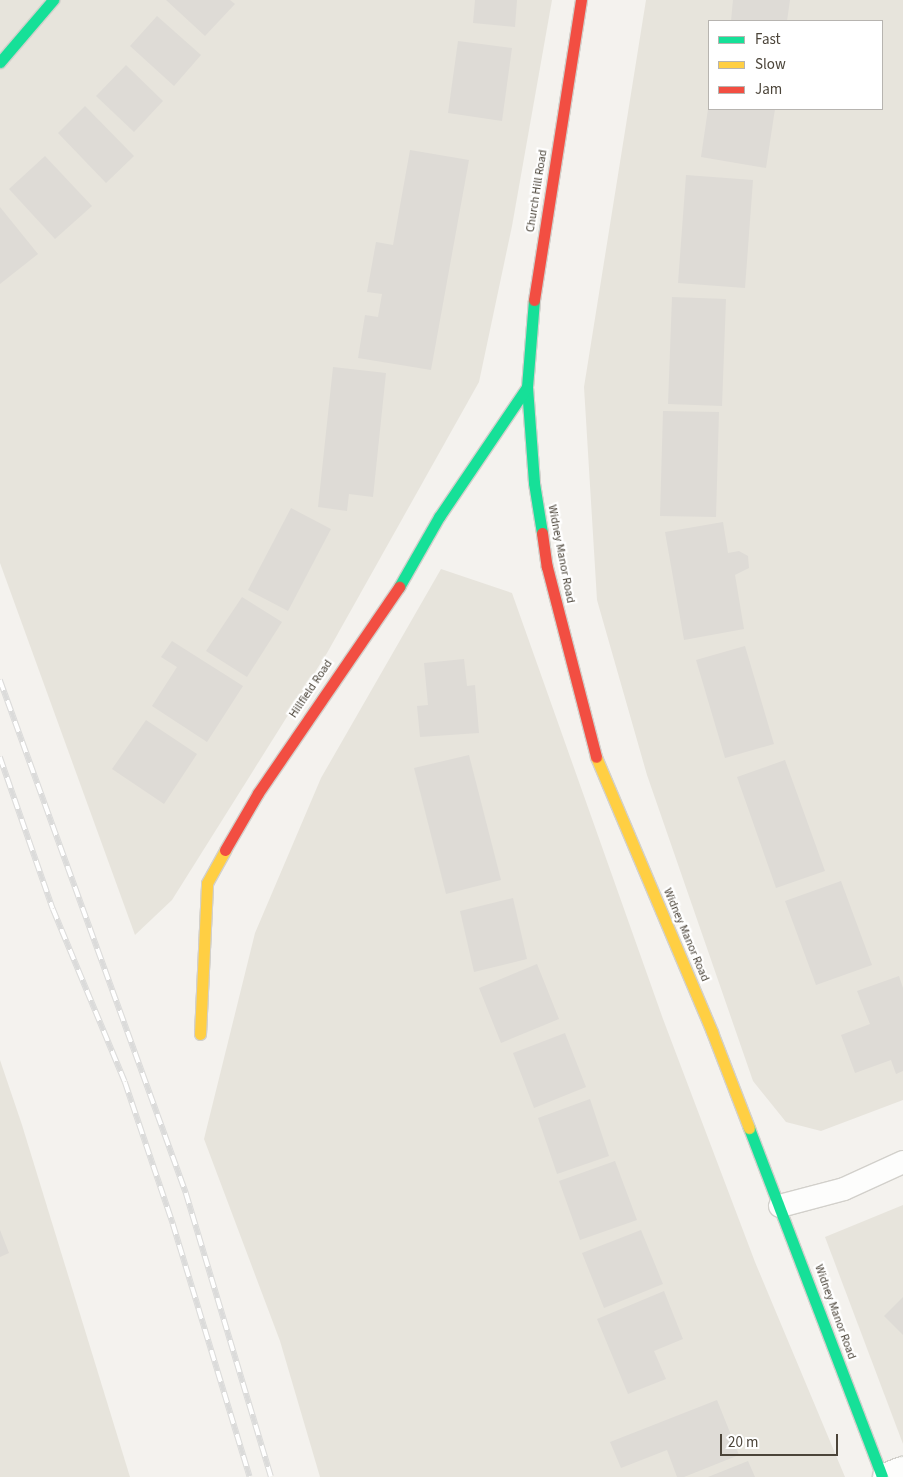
<!DOCTYPE html>
<style>
body{margin:0}
#map{position:relative;width:903px;height:1477px;overflow:hidden;background:#f4f2ee;font-family:"Source Sans 3",sans-serif}
div>[style]{position:absolute}
.residential>*{inset:0;background:#e7e4dc}
.building>*{inset:0;background:#dedbd6}
.roads{filter:drop-shadow(1px 0 #d2d0cb) drop-shadow(-1px 0 #d2d0cb) drop-shadow(0 1px #d2d0cb) drop-shadow(0 -1px #d2d0cb)}
.lane>*{height:22px;margin:-11px;padding:0 11px;transform-origin:11px;border-radius:11px;background:#fdfdfc}
.street>*{height:28px;margin:-14px;padding:0 14px;transform-origin:14px;border-radius:14px;background:#fdfdfc}
.fast>*{height:11px;margin:-5.5px;padding:0 5.5px;transform-origin:5.5px;border-radius:5.5px;background:#16e098}
.slow>*{height:11px;margin:-5.5px;padding:0 5.5px;transform-origin:5.5px;border-radius:5.5px;background:#ffcf43}
.jam>*{height:11px;margin:-5.5px;padding:0 5.5px;transform-origin:5.5px;border-radius:5.5px;background:#f24e42}
.rail>*{height:5.5px;margin-top:-2.75px;transform-origin:0;background:repeating-linear-gradient(90deg,#fff 0 11px,#dbdbda 0 22px);box-sizing:border-box;border-block:1px solid #dbdbda}
span{translate:-50% -50%;white-space:nowrap;text-align:center;line-height:1.15;-webkit-text-stroke:4.5px #fff;paint-order:stroke}
.street-label{font-size:12px;color:#4b4439}
.legend{position:absolute;left:708px;top:20px;width:175px;height:90px;box-sizing:border-box;background:#fff;border:1px solid #b7b4b0;margin:0;padding:6px 9px;list-style:none;font-size:15px;color:#4b4439}
.legend li{display:flex;align-items:center;gap:10px;height:25px}
.legend b{width:25px;border:1px solid #b7b4b0}
.scale{position:absolute;left:720px;top:1434px;width:118px;height:22px;box-sizing:border-box;border:2px solid #4b4439;border-top:0;padding-left:6px;font-size:15px;line-height:18px;white-space:nowrap;color:#4b4439;-webkit-text-stroke:4px #fff;paint-order:stroke}
</style>
<div id="map">
<div class="residential">
<div style="clip-path:polygon(0 0,552px 0,512px 226px,479px 382px,327px 653px,172px 900px,135px 935px,0 563px)"></div>
<div style="clip-path:polygon(evenodd,646px 0,903px 0,903px 1100px,821px 1131px,786px 1122px,753px 1081px,647px 775px,597px 600px,584px 387px,646px 0,709px 21px,882px 21px,882px 109px,709px 109px,709px 21px)"></div>
<div style="clip-path:polygon(441px 569px,512px 593px,663px 1019px,755px 1262px,845px 1477px,320px 1477px,280px 1341px,204px 1139px,255px 933px,321px 778px)"></div>
<div style="clip-path:polygon(0 1060px,22px 1125px,130px 1477px,0 1477px)"></div>
<div style="clip-path:polygon(903px 1205px,903px 1444px,825px 1237px)"></div>
</div>
<div class="building">
<div style="clip-path:polygon(166px 0,230px 0,235px 4px,205px 36px)"></div>
<div style="clip-path:polygon(475px 0,517px 0,515px 27px,473px 23px)"></div>
<div style="clip-path:polygon(733px 0,790px 0,787px 21px,731px 21px)"></div>
<div style="clip-path:polygon(157px 16px,201px 55px,174px 86px,130px 46px)"></div>
<div style="clip-path:polygon(458px 41px,512px 48px,502px 121px,448px 113px)"></div>
<div style="clip-path:polygon(126px 65px,163px 101px,134px 132px,96px 96px)"></div>
<div style="clip-path:polygon(85px 106px,134px 156px,106px 183px,58px 133px)"></div>
<div style="clip-path:polygon(708px 109px,775px 109px,766px 168px,701px 157px)"></div>
<div style="clip-path:polygon(410px 150px,469px 160px,431px 370px,358px 358px,365px 315px,378px 317px,382px 294px,367px 292px,376px 242px,393px 245px)"></div>
<div style="clip-path:polygon(45px 156px,92px 206px,55px 239px,9px 189px)"></div>
<div style="clip-path:polygon(686px 175px,753px 180px,745px 288px,678px 283px)"></div>
<div style="clip-path:polygon(0 207px,38px 254px,0 284px)"></div>
<div style="clip-path:polygon(672px 297px,726px 299px,722px 406px,668px 404px)"></div>
<div style="clip-path:polygon(333px 367px,386px 373px,373px 497px,349px 494px,347px 511px,318px 507px)"></div>
<div style="clip-path:polygon(663px 411px,719px 412px,716px 517px,660px 516px)"></div>
<div style="clip-path:polygon(291px 508px,331px 529px,288px 611px,248px 590px)"></div>
<div style="clip-path:polygon(723px 522px,728px 553px,739px 551px,748px 556px,749px 568px,735px 575px,744px 629px,684px 640px,665px 532px)"></div>
<div style="clip-path:polygon(242px 597px,282px 622px,247px 677px,206px 651px)"></div>
<div style="clip-path:polygon(172px 641px,243px 686px,207px 742px,152px 706px,177px 667px,161px 657px)"></div>
<div style="clip-path:polygon(745px 646px,774px 744px,725px 758px,696px 660px)"></div>
<div style="clip-path:polygon(464px 659px,467px 686px,475px 685px,479px 733px,420px 737px,417px 706px,428px 705px,424px 663px)"></div>
<div style="clip-path:polygon(146px 720px,197px 754px,164px 804px,112px 769px)"></div>
<div style="clip-path:polygon(469px 755px,501px 880px,446px 894px,414px 768px)"></div>
<div style="clip-path:polygon(785px 760px,825px 871px,776px 888px,737px 777px)"></div>
<div style="clip-path:polygon(841px 881px,872px 965px,816px 985px,785px 901px)"></div>
<div style="clip-path:polygon(513px 898px,527px 959px,474px 972px,460px 911px)"></div>
<div style="clip-path:polygon(537px 964px,559px 1019px,501px 1043px,479px 988px)"></div>
<div style="clip-path:polygon(899px 976px,903px 988px,903px 1071px,896px 1074px,891px 1060px,855px 1073px,841px 1035px,870px 1024px,857px 991px)"></div>
<div style="clip-path:polygon(565px 1033px,586px 1087px,534px 1108px,513px 1053px)"></div>
<div style="clip-path:polygon(590px 1099px,609px 1156px,557px 1174px,538px 1118px)"></div>
<div style="clip-path:polygon(615px 1161px,637px 1220px,580px 1240px,559px 1181px)"></div>
<div style="clip-path:polygon(0 1230px,9px 1253px,0 1257px)"></div>
<div style="clip-path:polygon(641px 1230px,663px 1284px,604px 1308px,582px 1253px)"></div>
<div style="clip-path:polygon(664px 1291px,683px 1339px,654px 1351px,666px 1379px,628px 1394px,597px 1319px)"></div>
<div style="clip-path:polygon(903px 1297px,903px 1335px,884px 1316px)"></div>
<div style="clip-path:polygon(717px 1400px,739px 1455px,684px 1477px,677px 1477px,667px 1450px,621px 1468px,610px 1442px)"></div>
<div style="clip-path:polygon(748px 1461px,755px 1477px,708px 1477px)"></div>
</div>
<div class="roads">
<div class="lane">
<div style="left:780px;top:1206px;width:66px;rotate:-14.9deg"></div>
<div style="left:844px;top:1189px;width:65px;rotate:-24.6deg"></div>
</div>
<div class="street">
<div style="left:887px;top:1477px;width:17px;rotate:-21deg"></div>
</div>
<div class="fast">
<div style="left:0;top:62px;width:82px;rotate:-49.5deg"></div>
<div style="left:534px;top:300px;width:87px;rotate:94.6deg"></div>
<div style="left:527px;top:387px;width:96px;rotate:85.8deg"></div>
<div style="left:534px;top:483px;width:51px;rotate:80.9deg"></div>
<div style="left:399px;top:587px;width:81px;rotate:-60.3deg"></div>
<div style="left:439px;top:517px;width:157px;rotate:-55.9deg"></div>
<div style="left:749px;top:1128px;width:373px;rotate:69.1deg"></div>
</div>
<div class="slow">
<div style="left:596px;top:757px;width:298px;rotate:67.1deg"></div>
<div style="left:712px;top:1032px;width:103px;rotate:68.9deg"></div>
<div style="left:200px;top:1034px;width:151px;rotate:-87.3deg"></div>
<div style="left:207px;top:883px;width:38px;rotate:-61deg"></div>
</div>
<div class="jam">
<div style="left:534px;top:300px;width:304px;rotate:-81.1deg"></div>
<div style="left:542px;top:533px;width:34px;rotate:82deg"></div>
<div style="left:547px;top:567px;width:196px;rotate:75.5deg"></div>
<div style="left:225px;top:850px;width:66px;rotate:-59.9deg"></div>
<div style="left:258px;top:793px;width:250px;rotate:-55.6deg"></div>
</div>
</div>
<div class="rail">
<div style="left:0;top:680px;width:546px;rotate:70.07deg"></div>
<div style="left:186px;top:1193px;width:296px;rotate:73.3deg"></div>
<div style="left:0;top:757px;width:161px;rotate:70.8deg"></div>
<div style="left:53px;top:909px;width:187px;rotate:67.4deg"></div>
<div style="left:125px;top:1082px;width:150px;rotate:71.3deg"></div>
<div style="left:173px;top:1224px;width:264px;rotate:73.1deg"></div>
</div>
<div class="street-label">
<span style="left:537px;top:191px;rotate:-81deg">Church Hill Road</span>
<span style="left:561px;top:554px;rotate:79deg">Widney Manor Road</span>
<span style="left:311px;top:689px;rotate:-56deg">Hillfield Road</span>
<span style="left:686px;top:935px;rotate:67deg">Widney Manor Road</span>
<span style="left:835px;top:1312px;rotate:70deg">Widney Manor Road</span>
</div>
<ul class="legend">
<li><b style="height:6px;background:#16e098"></b>Fast</li>
<li><b style="height:6px;background:#ffcf43"></b>Slow</li>
<li><b style="height:6px;background:#f24e42"></b>Jam</li>
</ul>
<div class="scale">20 m</div>
</div>
